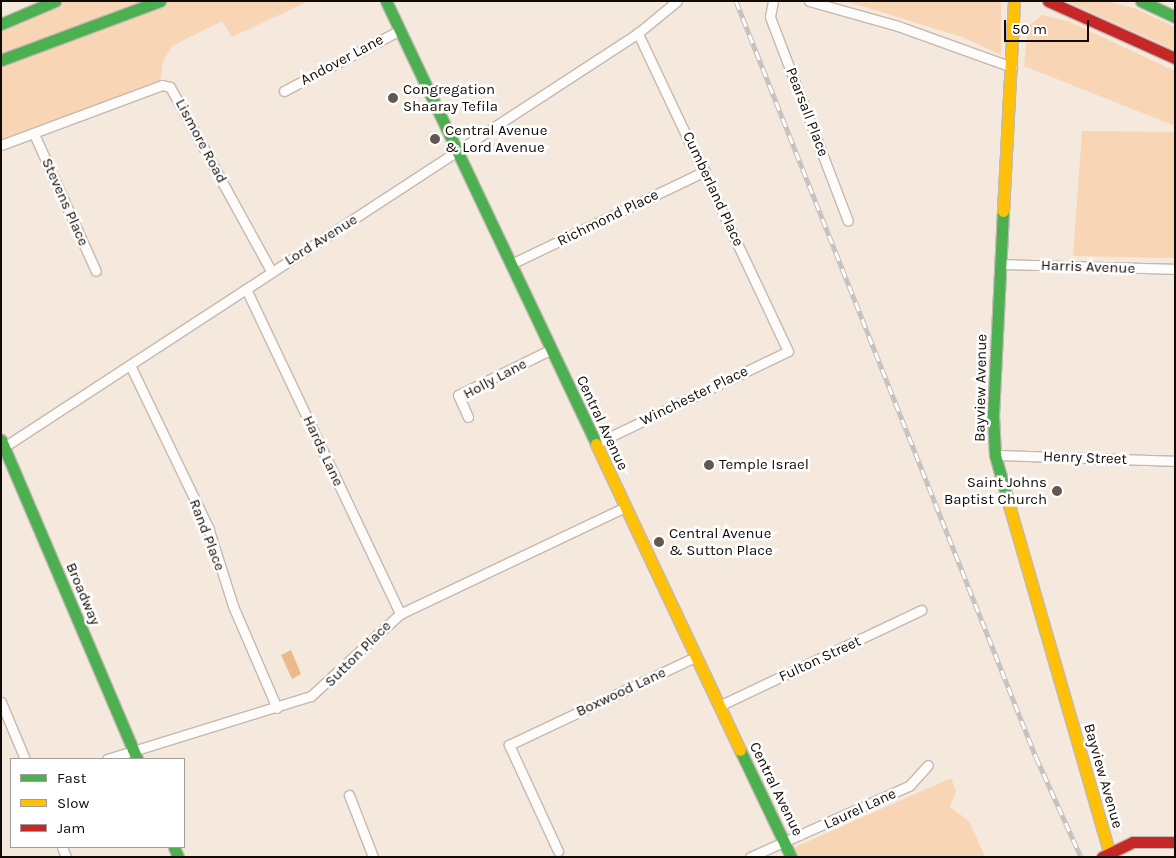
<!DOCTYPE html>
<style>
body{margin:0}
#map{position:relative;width:1176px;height:858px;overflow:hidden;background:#f5e9de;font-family:Karla,sans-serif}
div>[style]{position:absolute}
.green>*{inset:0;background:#f8d6b5}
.water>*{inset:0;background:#eaba8b}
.roads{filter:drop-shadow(1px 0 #c2b9b1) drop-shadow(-1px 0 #c2b9b1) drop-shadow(0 1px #c2b9b1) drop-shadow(0 -1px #c2b9b1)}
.street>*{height:9px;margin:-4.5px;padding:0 4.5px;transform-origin:4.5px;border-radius:4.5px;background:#fefcfa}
.fast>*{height:11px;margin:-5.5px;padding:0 5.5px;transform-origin:5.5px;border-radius:5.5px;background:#4caf50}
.slow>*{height:11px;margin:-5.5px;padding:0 5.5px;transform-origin:5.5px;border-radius:5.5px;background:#ffc107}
.jam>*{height:11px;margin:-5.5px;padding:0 5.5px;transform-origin:5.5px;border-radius:5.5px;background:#c62828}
.rail>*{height:5px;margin-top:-2.5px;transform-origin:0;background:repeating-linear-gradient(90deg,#fff 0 9px,#c3c0be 0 18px);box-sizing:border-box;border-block:1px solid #c3c0be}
.dots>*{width:14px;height:14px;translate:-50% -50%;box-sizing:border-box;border:2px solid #fff;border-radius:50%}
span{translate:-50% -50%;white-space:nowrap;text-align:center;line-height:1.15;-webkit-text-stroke:5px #fff;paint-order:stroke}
.street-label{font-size:15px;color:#120b05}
.poi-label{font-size:15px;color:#120b05}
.left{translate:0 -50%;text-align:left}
.right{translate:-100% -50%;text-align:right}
.frame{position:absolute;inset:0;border:2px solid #120b05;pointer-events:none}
.legend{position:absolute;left:10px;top:758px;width:175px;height:90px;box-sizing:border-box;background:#fff;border:1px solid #a09d9b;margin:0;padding:6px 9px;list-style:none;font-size:15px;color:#120b05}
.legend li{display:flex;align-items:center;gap:10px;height:25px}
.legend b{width:25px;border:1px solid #a09d9b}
.scale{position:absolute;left:1004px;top:20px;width:85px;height:22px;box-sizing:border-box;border:2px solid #120b05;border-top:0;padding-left:6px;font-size:15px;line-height:18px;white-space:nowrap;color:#120b05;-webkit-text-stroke:4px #fff;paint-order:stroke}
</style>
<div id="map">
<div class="green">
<div style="clip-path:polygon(65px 1px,152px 1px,1px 56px,1px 28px)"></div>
<div style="clip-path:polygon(169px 1px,309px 1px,232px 37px,222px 21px,172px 46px,163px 61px,160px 82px,1px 141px,1px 63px)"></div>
<div style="clip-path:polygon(845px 1px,1001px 1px,1001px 55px,962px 37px)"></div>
<div style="clip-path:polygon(1066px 1px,1107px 1px,1134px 8px,1175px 27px,1175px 50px)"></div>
<div style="clip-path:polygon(1042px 15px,1068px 21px,1175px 71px,1175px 126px,1024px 66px,1028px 26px)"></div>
<div style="clip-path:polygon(1082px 131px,1175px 132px,1175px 258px,1073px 256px)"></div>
<div style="clip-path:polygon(951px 778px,956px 791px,950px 807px,969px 821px,985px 857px,794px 857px,791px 849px)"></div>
</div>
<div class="water">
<div style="clip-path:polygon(291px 650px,301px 674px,292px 679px,281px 655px)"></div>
</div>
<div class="roads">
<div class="street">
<div style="left:773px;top:1px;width:16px;rotate:101deg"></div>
<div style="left:770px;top:17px;width:218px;rotate:69.1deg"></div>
<div style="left:809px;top:1px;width:92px;rotate:15.7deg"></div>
<div style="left:898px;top:26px;width:121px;rotate:19.8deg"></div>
<div style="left:284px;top:91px;width:131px;rotate:-27.7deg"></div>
<div style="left:34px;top:134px;width:150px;rotate:65.7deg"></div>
<div style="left:1px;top:145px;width:172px;rotate:-20.4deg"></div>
<div style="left:162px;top:85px;width:8px;rotate:14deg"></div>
<div style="left:170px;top:87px;width:210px;rotate:61.2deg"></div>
<div style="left:511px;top:264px;width:215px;rotate:-25.6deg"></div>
<div style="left:1000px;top:264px;width:175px;rotate:1.6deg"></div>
<div style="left:246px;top:289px;width:360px;rotate:64.6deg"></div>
<div style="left:130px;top:365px;width:180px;rotate:64.3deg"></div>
<div style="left:208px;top:527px;width:83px;rotate:72.4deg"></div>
<div style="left:233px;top:606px;width:111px;rotate:66.7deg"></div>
<div style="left:468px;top:417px;width:24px;rotate:-114deg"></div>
<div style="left:458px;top:395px;width:102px;rotate:-26.1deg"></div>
<div style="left:595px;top:444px;width:214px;rotate:-25.7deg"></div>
<div style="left:788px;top:351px;width:352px;rotate:-115.3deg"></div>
<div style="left:4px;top:447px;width:757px;rotate:-33.14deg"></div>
<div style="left:638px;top:33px;width:50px;rotate:-39.4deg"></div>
<div style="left:995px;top:455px;width:180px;rotate:1.9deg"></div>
<div style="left:1px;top:702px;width:62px;rotate:67.2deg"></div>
<div style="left:719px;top:706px;width:224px;rotate:-25.4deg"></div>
<div style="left:107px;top:759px;width:214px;rotate:-17.2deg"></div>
<div style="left:311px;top:696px;width:121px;rotate:-42.7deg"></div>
<div style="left:400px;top:614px;width:249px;rotate:-25.4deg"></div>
<div style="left:349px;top:795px;width:66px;rotate:68.8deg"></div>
<div style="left:62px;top:847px;width:11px;rotate:68deg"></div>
<div style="left:558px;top:851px;width:117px;rotate:-114.8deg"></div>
<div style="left:509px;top:745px;width:206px;rotate:-25.3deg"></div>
<div style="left:750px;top:857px;width:174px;rotate:-24.1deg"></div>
<div style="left:909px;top:786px;width:28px;rotate:-48deg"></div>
</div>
<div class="fast">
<div style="left:386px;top:1px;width:490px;rotate:64.6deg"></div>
<div style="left:1141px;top:1px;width:38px;rotate:25deg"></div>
<div style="left:1px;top:24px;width:59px;rotate:-23.1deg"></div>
<div style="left:1px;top:60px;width:170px;rotate:-20.4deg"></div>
<div style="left:1003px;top:211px;width:204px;rotate:92.8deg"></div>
<div style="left:993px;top:415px;width:40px;rotate:87.1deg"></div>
<div style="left:995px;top:455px;width:52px;rotate:74.4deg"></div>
<div style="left:1px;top:440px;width:347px;rotate:66.9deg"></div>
<div style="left:740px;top:750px;width:119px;rotate:64.5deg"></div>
<div style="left:174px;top:847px;width:11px;rotate:68deg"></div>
</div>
<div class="slow">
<div style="left:1003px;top:211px;width:210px;rotate:-87deg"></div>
<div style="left:596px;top:444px;width:338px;rotate:64.8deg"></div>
<div style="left:1009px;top:505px;width:360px;rotate:73.9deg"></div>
</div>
<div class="jam">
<div style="left:1048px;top:1px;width:139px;rotate:24.2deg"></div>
<div style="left:1102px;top:857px;width:34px;rotate:-26deg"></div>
<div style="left:1133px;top:842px;width:42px"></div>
</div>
</div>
<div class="rail">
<div style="left:736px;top:1px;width:813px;rotate:68.36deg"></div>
<div style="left:1036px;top:757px;width:110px;rotate:65.8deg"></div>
</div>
<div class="dots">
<div style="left:393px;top:98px;background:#615951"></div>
<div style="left:435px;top:139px;background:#615951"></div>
<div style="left:709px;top:465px;background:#615951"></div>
<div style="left:1057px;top:491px;background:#615951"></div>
<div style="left:659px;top:542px;background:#615951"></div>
</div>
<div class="street-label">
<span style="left:342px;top:60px;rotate:-28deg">Andover Lane</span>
<span style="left:807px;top:112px;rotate:69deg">Pearsall Place</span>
<span style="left:201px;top:141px;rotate:62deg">Lismore Road</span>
<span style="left:713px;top:189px;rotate:65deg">Cumberland Place</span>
<span style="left:65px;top:202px;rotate:66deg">Stevens Place</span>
<span style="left:608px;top:218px;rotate:-26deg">Richmond Place</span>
<span style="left:321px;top:240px;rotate:-32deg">Lord Avenue</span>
<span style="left:1088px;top:267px;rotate:2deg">Harris Avenue</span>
<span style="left:495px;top:379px;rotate:-28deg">Holly Lane</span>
<span style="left:981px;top:388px;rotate:-89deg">Bayview Avenue</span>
<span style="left:694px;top:396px;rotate:-26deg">Winchester Place</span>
<span style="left:602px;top:423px;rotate:65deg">Central Avenue</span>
<span style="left:323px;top:451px;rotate:65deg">Hards Lane</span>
<span style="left:1085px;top:458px;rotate:2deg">Henry Street</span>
<span style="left:207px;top:535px;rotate:69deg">Rand Place</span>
<span style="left:83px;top:594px;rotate:67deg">Broadway</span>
<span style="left:358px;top:654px;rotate:-45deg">Sutton Place</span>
<span style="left:820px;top:659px;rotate:-25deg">Fulton Street</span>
<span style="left:621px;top:692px;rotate:-25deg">Boxwood Lane</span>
<span style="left:1103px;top:776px;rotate:74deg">Bayview Avenue</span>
<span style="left:776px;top:789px;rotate:64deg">Central Avenue</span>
<span style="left:860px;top:809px;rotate:-25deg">Laurel Lane</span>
</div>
<div class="poi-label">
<span class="left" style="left:403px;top:98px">Congregation<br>Shaaray Tefila</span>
<span class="left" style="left:445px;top:139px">Central Avenue<br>&amp; Lord Avenue</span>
<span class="left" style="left:719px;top:465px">Temple Israel</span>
<span class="right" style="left:1047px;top:491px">Saint Johns<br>Baptist Church</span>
<span class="left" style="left:669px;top:542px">Central Avenue<br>&amp; Sutton Place</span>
</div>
<div class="frame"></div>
<ul class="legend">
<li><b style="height:6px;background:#4caf50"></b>Fast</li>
<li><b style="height:6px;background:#ffc107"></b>Slow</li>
<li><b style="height:6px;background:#c62828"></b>Jam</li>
</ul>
<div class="scale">50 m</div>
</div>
